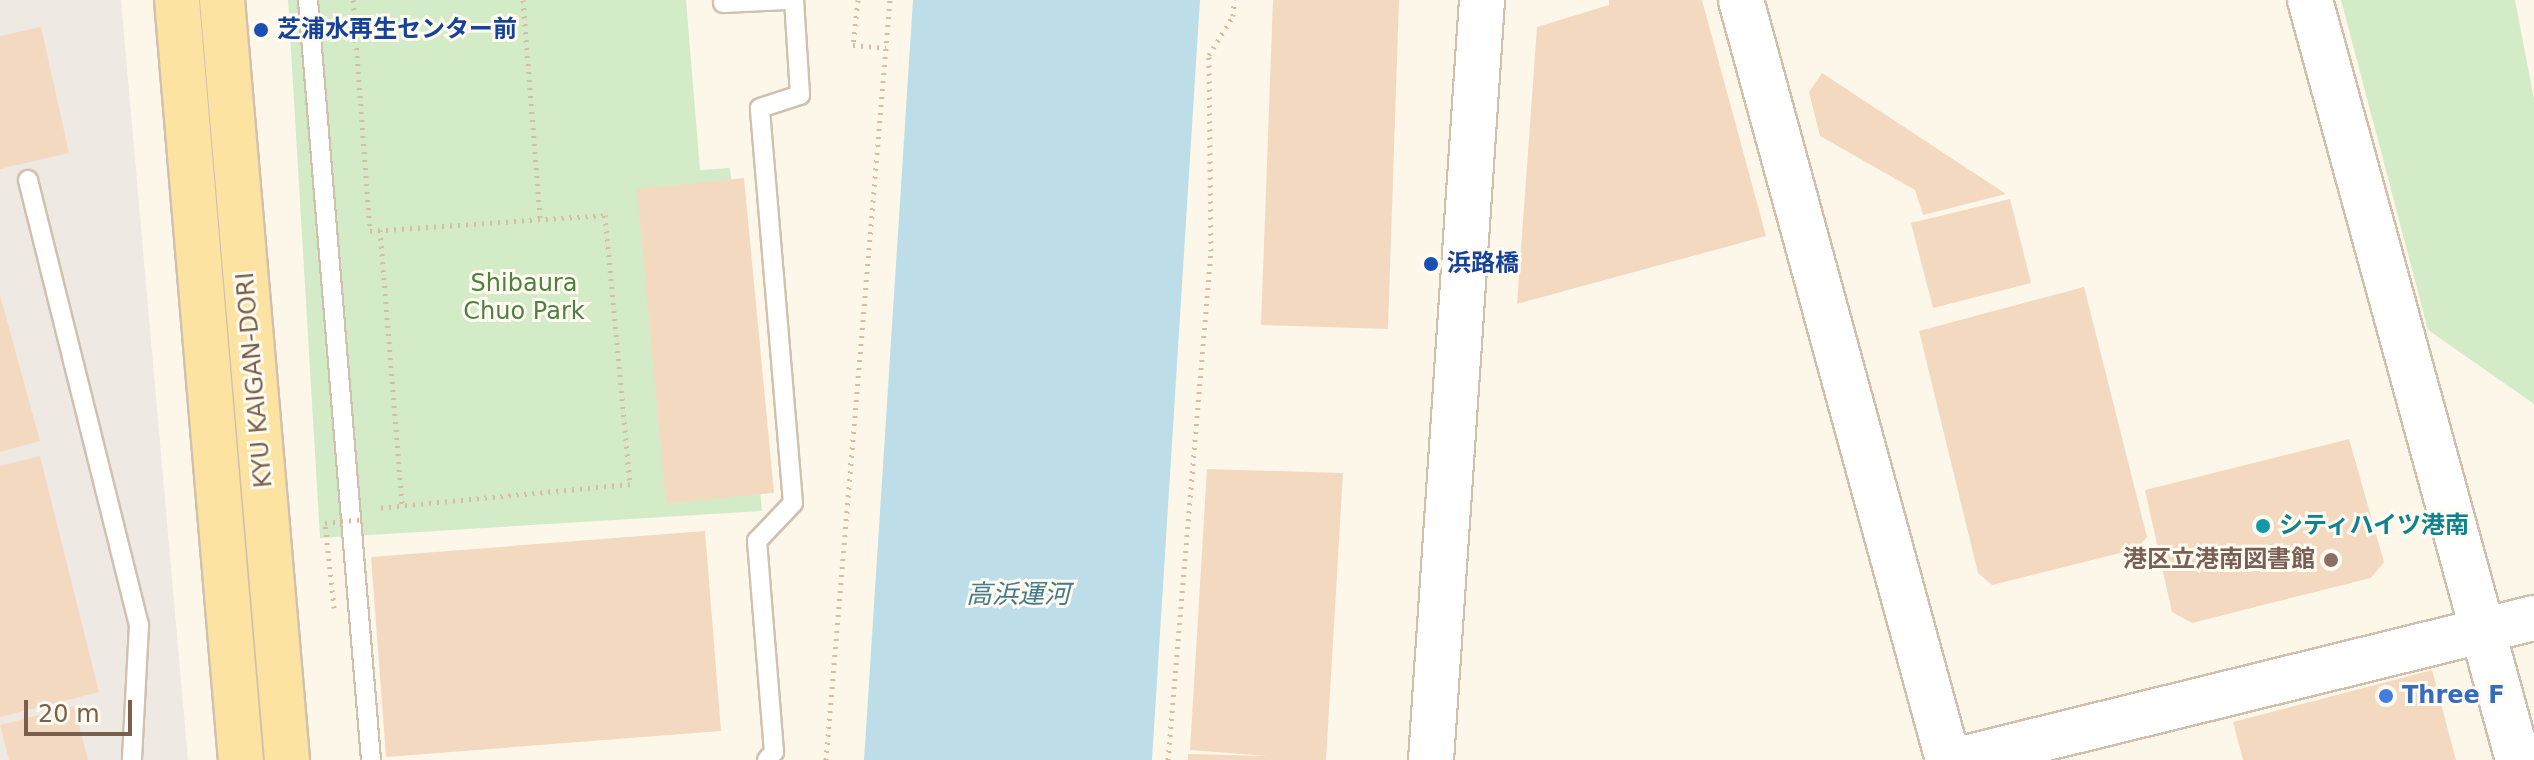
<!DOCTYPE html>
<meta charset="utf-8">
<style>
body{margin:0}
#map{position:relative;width:2534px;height:760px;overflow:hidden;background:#fdf7ea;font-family:"DejaVu Sans","Noto Sans JP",sans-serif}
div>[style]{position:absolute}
.industrial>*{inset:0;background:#efe9e3}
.green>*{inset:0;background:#d3ecc7}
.water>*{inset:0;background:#bddee8}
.building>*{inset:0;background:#f4d9c1}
.path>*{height:5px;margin-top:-2.5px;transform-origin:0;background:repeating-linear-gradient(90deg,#d9bda3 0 2px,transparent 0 8px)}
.roads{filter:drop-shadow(2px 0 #d1c0ae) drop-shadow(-2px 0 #d1c0ae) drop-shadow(0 2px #d1c0ae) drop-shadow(0 -2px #d1c0ae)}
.service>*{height:18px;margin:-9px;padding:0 9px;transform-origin:9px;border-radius:9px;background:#fff}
.tertiary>*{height:44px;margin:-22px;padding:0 22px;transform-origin:22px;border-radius:22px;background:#fff}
.primary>*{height:44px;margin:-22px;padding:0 22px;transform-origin:22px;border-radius:22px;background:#fce3a2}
.path-bridge>*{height:5px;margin-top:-2.5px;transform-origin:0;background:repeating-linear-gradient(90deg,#d9bda3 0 2px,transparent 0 8px)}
.dots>*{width:22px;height:22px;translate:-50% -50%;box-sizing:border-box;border:4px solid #fffbf1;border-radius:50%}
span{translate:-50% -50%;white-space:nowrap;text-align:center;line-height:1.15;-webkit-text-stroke:6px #fffbf1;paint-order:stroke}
.transit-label{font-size:24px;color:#164399;font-weight:700}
.left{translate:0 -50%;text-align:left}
.park-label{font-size:24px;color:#4f8042}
.street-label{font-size:24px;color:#7a604c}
.culture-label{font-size:24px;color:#0d838f;font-weight:700}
.education-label{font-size:24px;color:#785e54;font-weight:700}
.right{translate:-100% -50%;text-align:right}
.shop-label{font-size:24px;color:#366cbe;font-weight:700}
.water-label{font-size:26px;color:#447b8d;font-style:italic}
.scale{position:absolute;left:24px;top:700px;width:108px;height:36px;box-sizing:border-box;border:4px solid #7a604c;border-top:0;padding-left:10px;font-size:24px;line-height:28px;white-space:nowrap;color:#7a604c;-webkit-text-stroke:6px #fffbf1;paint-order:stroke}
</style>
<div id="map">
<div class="industrial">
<div style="clip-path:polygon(0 0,121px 0,188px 760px,0 760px)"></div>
</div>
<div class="green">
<div style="clip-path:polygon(288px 0,686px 0,700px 170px,730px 168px,762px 511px,320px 538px)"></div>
<div style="clip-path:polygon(2341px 0,2515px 0,2534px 99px,2534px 404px,2428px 330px)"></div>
</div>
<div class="water">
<div style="clip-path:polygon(913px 0,1200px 0,1152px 760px,864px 760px)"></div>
</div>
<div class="building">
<div style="clip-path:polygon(1273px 0,1399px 0,1388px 329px,1261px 325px)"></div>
<div style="clip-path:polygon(1609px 0,1702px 0,1766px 236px,1517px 304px,1537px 27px,1609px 5px)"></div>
<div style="clip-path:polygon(41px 27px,69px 153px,0 169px,0 36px)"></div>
<div style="clip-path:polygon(1822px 73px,2006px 194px,1923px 215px,1915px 190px,1820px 136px,1809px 92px)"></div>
<div style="clip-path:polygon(744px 178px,774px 493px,666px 503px,637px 189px)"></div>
<div style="clip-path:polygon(2010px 199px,2031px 283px,1933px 308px,1911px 223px)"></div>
<div style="clip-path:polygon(2084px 287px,2147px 537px,2136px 549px,1992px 585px,1978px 573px,1919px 331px)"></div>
<div style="clip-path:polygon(0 295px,40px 441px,0 452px)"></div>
<div style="clip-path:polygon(2349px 439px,2384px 562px,2371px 578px,2192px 623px,2172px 612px,2145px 490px)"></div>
<div style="clip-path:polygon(40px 456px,99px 692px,0 717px,0 466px)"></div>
<div style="clip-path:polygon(1207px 469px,1343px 473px,1326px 760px,1188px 760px,1188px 754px,1268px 756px,1190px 750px)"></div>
<div style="clip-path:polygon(705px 531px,721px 731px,386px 757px,371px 557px)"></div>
<div style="clip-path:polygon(2432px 670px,2456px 760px,2243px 760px,2233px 722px)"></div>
<div style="clip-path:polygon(74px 706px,88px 760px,9px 760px,0 725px)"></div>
</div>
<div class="path">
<div style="left:353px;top:0;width:232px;rotate:85.8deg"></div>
<div style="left:370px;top:231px;width:236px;rotate:-3.9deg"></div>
<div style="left:605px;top:215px;width:270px;rotate:84.7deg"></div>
<div style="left:630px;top:484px;width:254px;rotate:174.6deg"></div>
<div style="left:523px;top:0;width:218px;rotate:85.5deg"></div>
<div style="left:858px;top:0;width:45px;rotate:96.3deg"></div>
<div style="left:853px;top:45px;width:33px;rotate:5deg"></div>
<div style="left:380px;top:230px;width:276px;rotate:85.4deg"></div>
<div style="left:826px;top:760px;width:763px;rotate:-85.19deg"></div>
<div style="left:1168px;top:760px;width:511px;rotate:-85.17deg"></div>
<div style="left:1211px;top:251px;width:196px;rotate:-90.6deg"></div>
<div style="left:1209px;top:55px;width:46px;rotate:-58.4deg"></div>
<div style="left:1233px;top:16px;width:16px;rotate:-86deg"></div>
</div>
<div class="roads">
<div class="service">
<div style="left:308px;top:0;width:763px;rotate:85.26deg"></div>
<div style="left:723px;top:3px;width:64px;rotate:-2.7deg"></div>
<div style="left:28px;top:180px;width:459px;rotate:76deg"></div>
<div style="left:139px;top:625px;width:135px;rotate:93deg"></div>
<div style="left:767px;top:760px;width:11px;rotate:-49deg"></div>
<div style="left:774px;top:752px;width:212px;rotate:-94.6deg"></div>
<div style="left:757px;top:541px;width:52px;rotate:-46.5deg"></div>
<div style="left:793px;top:503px;width:396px;rotate:-94.8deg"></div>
<div style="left:760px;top:108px;width:42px;rotate:-18deg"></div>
<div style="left:800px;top:95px;width:95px;rotate:-93.6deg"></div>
</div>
<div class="tertiary">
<div style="left:1741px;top:0;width:788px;rotate:74.76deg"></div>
<div style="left:2310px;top:0;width:788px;rotate:74.69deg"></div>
<div style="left:1431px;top:760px;width:762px;rotate:-86.16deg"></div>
<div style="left:1957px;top:760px;width:594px;rotate:-13.83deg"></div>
</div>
<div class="primary">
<div style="left:177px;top:0;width:763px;rotate:85.19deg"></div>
<div style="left:222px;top:0;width:763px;rotate:85.11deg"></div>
</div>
</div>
<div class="path-bridge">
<div style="left:334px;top:608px;width:85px;rotate:-96deg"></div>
<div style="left:325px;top:523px;width:40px;rotate:-5.7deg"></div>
</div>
<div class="dots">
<div style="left:261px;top:30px;background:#1a4fb4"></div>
<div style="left:1431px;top:264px;background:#1a4fb4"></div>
<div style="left:2263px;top:526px;background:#0f9aa8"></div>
<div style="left:2331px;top:560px;background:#8d6e63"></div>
<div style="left:2386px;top:696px;background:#3f7fe0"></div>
</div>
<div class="transit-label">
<span class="left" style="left:277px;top:30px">芝浦水再生センター前</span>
<span class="left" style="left:1447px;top:264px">浜路橋</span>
</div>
<div class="park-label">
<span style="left:524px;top:298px">Shibaura<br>Chuo Park</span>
</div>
<div class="street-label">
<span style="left:255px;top:380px;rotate:-95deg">KYU KAIGAN-DORI</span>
</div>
<div class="culture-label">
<span class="left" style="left:2279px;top:526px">シティハイツ港南</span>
</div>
<div class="education-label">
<span class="right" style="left:2315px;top:560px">港区立港南図書館</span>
</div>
<div class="shop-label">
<span class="left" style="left:2402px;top:696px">Three F</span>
</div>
<div class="water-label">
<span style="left:1018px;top:595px">高浜運河</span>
</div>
<div class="scale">20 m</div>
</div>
